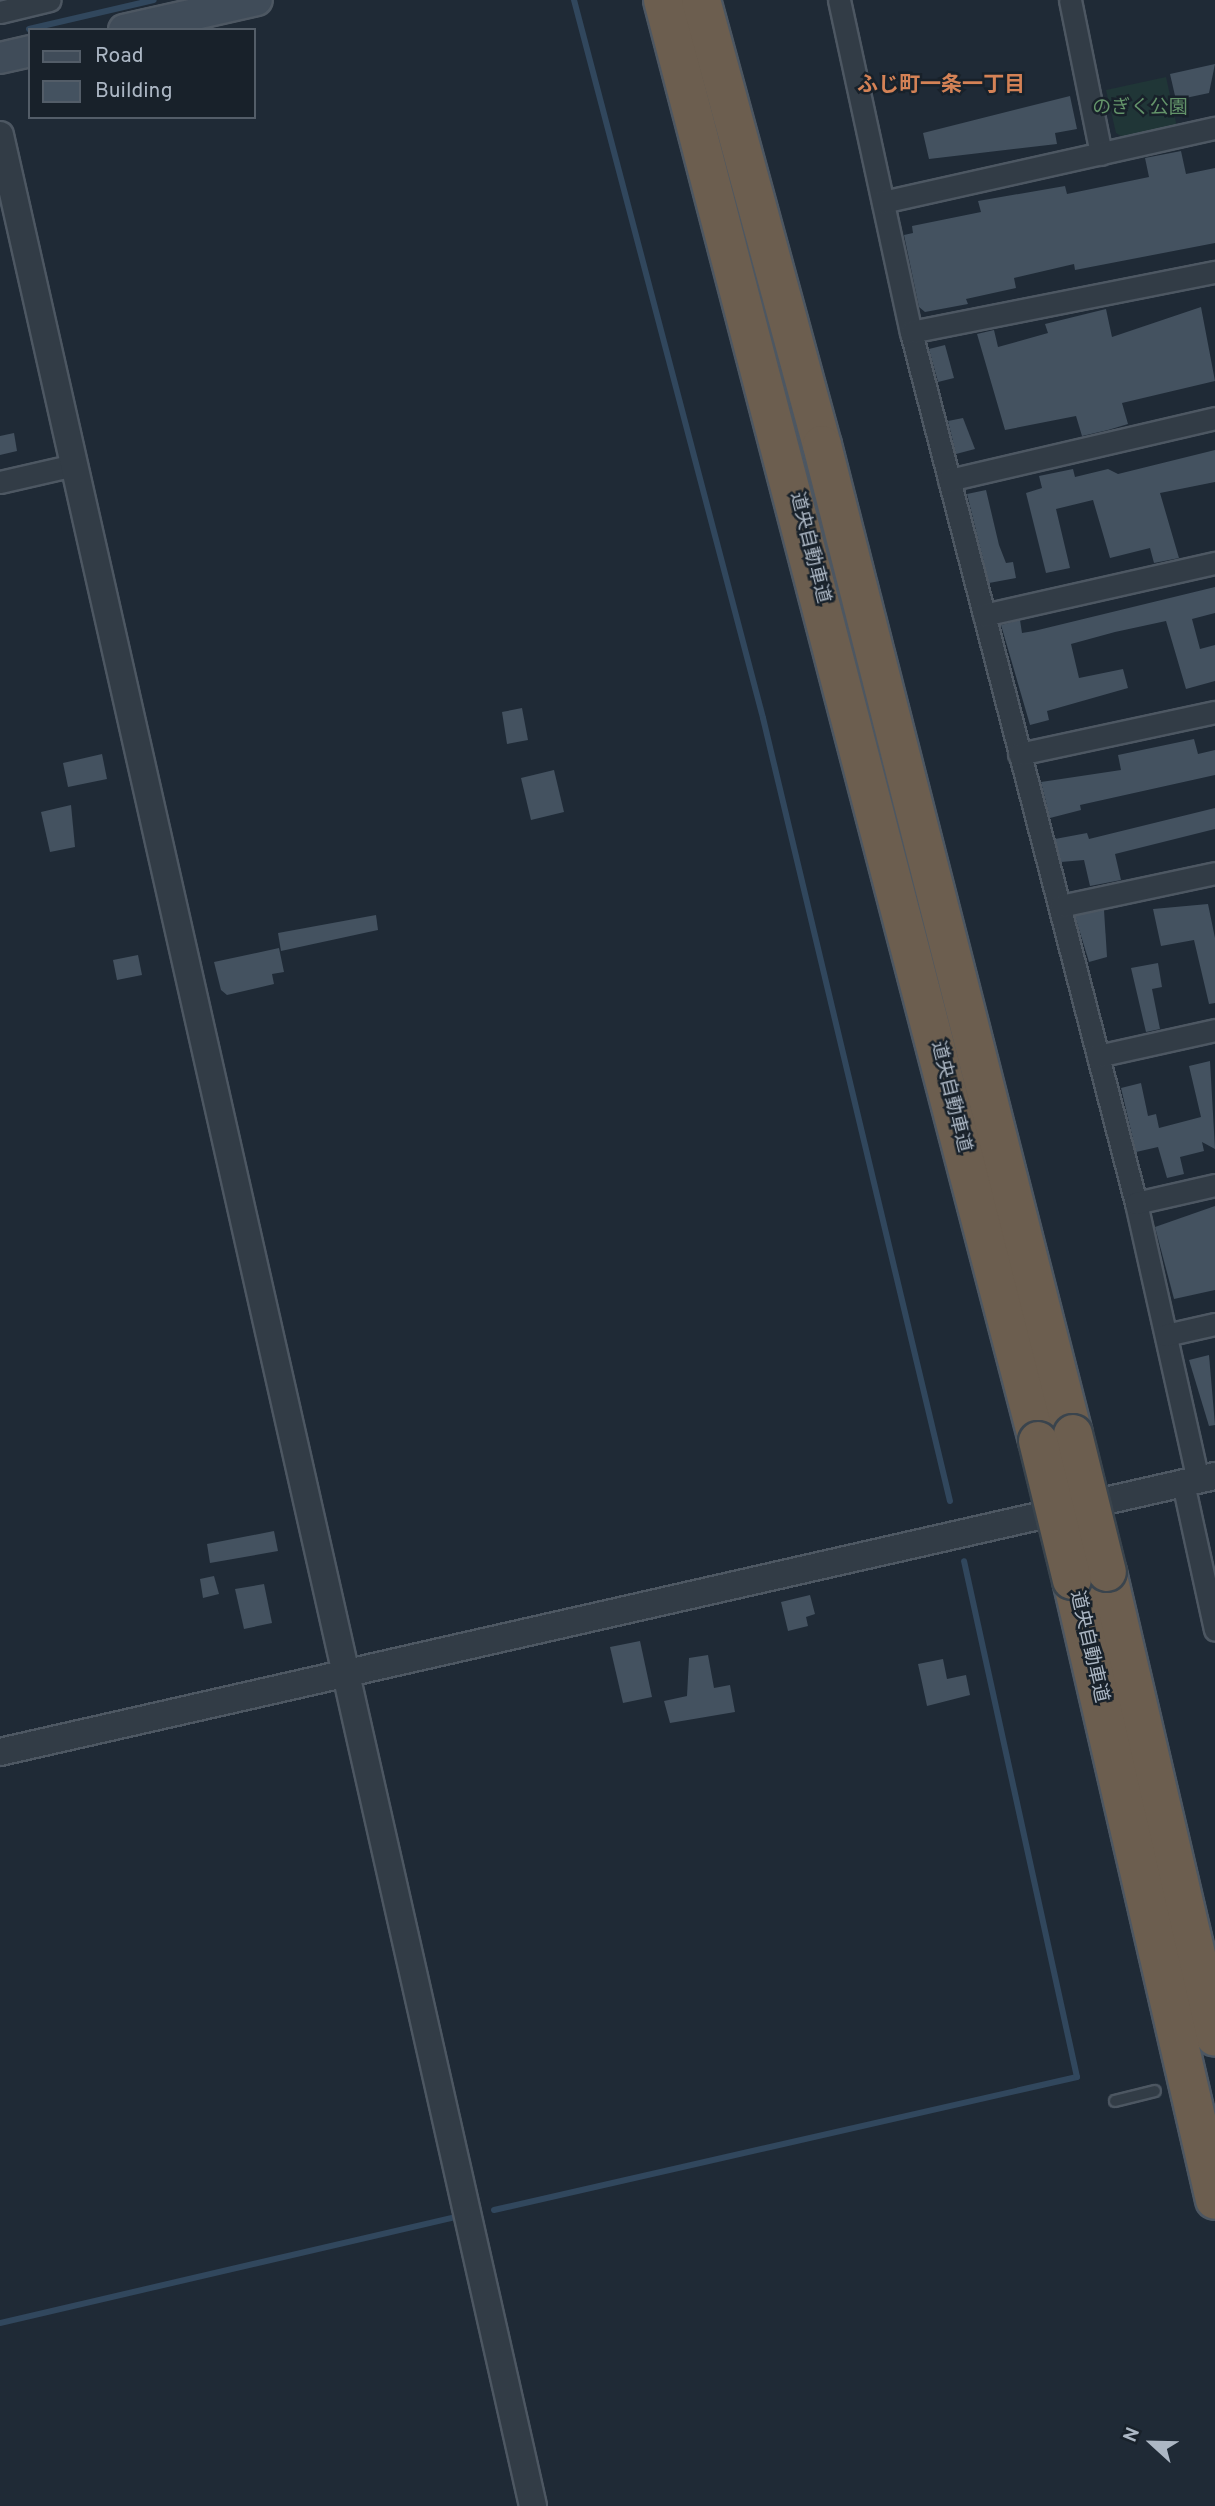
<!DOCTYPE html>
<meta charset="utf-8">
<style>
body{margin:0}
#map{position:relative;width:1215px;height:2506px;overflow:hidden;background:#1f2a36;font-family:Overpass,"Noto Sans JP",sans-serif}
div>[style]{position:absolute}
.green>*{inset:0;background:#203637}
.stream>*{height:6px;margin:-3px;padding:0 3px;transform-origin:3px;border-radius:3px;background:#31475d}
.building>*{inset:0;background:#445260}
.roads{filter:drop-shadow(2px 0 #4d5762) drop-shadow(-2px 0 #4d5762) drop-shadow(0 2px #4d5762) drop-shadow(0 -2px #4d5762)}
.service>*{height:10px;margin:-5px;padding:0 5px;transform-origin:5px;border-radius:5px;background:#323c46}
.minor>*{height:21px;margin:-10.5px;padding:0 10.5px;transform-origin:10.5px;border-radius:10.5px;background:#323c46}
.tertiary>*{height:26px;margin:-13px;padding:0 13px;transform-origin:13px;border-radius:13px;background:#323c46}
.secondary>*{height:30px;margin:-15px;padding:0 15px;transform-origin:15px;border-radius:15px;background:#404c59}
.motorway>*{height:38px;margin:-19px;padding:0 19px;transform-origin:19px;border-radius:19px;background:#6c5e4f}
.bridges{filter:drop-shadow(2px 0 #3a444d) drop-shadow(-2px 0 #3a444d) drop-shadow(0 2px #3a444d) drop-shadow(0 -2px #3a444d)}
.motorway-bridge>*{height:38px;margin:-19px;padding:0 19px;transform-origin:19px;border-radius:19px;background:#6c5e4f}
span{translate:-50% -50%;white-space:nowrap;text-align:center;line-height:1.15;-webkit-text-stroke:5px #18212a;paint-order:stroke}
.park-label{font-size:19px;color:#64946a}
.street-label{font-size:19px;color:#acb7c4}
.neighbourhood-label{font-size:21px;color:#d48256;font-weight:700}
.legend{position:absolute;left:28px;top:28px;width:228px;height:91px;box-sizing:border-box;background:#18212a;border:2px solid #535d68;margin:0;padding:9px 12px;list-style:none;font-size:21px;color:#acb7c4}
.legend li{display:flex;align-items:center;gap:14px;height:35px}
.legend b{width:35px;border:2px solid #535d68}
.north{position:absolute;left:1117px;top:2408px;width:70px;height:70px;-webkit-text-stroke:5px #18212a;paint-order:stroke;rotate:292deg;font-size:19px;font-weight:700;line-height:28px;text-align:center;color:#acb7c4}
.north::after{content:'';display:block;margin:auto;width:24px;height:32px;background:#acb7c4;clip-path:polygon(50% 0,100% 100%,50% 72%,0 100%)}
</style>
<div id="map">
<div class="green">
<div style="clip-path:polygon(1166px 77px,1177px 127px,1126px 139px,1116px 133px,1106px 90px)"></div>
</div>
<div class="stream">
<div style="left:574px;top:0;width:742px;rotate:75.25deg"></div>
<div style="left:763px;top:718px;width:805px;rotate:76.57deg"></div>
<div style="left:29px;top:29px;width:128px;rotate:-13.1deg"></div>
<div style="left:494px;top:2210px;width:598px;rotate:-12.85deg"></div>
<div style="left:1077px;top:2077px;width:528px;rotate:-102.35deg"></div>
<div style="left:0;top:2323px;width:464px;rotate:-13.1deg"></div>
</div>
<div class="building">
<div style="clip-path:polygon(1215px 64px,1209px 93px,1176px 100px,1170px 74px)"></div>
<div style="clip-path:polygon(1070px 96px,1077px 129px,1055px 133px,1057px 144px,929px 159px,923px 133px)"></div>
<div style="clip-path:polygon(1181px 151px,1186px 174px,1215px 168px,1215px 243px,1075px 270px,1074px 264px,1014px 278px,1016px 288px,966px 299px,968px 304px,925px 312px,919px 307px,904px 235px,913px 233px,912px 226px,981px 212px,978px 201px,1065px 186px,1067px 194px,1149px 177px,1145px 158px)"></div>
<div style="clip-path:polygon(1201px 307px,1215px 381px,1122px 403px,1128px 424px,1108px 430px,1082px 436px,1076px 416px,1005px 430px,977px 334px,994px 330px,998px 347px,1048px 333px,1045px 324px,1106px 309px,1112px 337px)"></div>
<div style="clip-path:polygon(945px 345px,954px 378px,938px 382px,929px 349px)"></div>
<div style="clip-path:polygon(963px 418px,975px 449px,956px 454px,948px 421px)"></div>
<div style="clip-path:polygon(14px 433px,17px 451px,0 455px,0 436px)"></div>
<div style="clip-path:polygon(1215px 450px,1215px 482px,1160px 493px,1179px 558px,1154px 563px,1150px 548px,1110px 558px,1093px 500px,1056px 509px,1070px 568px,1046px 573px,1026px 493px,1042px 488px,1039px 476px,1073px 469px,1075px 477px,1108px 469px,1118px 474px)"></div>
<div style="clip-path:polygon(986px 490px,999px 545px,1006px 563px,1013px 562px,1016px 578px,989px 583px,967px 494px)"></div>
<div style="clip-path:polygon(1215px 587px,1215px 613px,1192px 619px,1200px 649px,1215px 645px,1215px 681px,1186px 689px,1166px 621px,1115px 632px,1071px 644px,1079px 678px,1123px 669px,1128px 688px,1047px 711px,1049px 720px,1030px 725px,1001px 625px,1020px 620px,1022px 633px,1034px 631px)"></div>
<div style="clip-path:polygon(522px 708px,528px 740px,507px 744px,502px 712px)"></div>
<div style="clip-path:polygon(1194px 739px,1198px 754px,1215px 750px,1215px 775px,1080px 805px,1081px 810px,1050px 818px,1041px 782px,1121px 770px,1118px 755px)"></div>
<div style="clip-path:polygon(102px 754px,107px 779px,68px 787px,63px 763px)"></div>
<div style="clip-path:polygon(554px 770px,564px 812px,531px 820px,521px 778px)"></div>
<div style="clip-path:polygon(71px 805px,75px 847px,50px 852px,41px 812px)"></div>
<div style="clip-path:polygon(1215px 808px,1215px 829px,1115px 854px,1121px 880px,1090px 886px,1084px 860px,1061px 862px,1055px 839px,1087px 833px,1089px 839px)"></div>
<div style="clip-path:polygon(1208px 904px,1215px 938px,1215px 1003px,1209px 1004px,1194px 940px,1161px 946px,1153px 909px)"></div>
<div style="clip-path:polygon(1104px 910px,1107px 957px,1089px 962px,1075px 916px)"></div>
<div style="clip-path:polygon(376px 915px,378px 930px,281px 951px,278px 933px)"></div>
<div style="clip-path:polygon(279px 948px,284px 972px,272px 974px,274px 984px,227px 995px,221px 990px,214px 962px)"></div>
<div style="clip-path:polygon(138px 955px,142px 975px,117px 980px,113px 960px)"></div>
<div style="clip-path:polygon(1158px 963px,1162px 987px,1152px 989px,1160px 1029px,1146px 1032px,1131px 968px)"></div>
<div style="clip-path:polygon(1210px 1061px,1215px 1149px,1202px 1142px,1204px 1151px,1180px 1157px,1184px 1174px,1167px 1178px,1158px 1147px,1136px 1152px,1121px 1088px,1141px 1083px,1148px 1116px,1156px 1114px,1159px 1128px,1201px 1117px,1189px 1066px)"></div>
<div style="clip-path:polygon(1215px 1206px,1215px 1290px,1174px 1299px,1155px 1227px)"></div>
<div style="clip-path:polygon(1209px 1355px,1215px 1425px,1209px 1426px,1189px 1360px)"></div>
<div style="clip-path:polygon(274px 1531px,278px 1551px,210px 1563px,207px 1544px)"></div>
<div style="clip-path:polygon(214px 1576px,219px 1594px,203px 1598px,200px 1579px)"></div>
<div style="clip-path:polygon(264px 1584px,272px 1623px,244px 1629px,235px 1589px)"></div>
<div style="clip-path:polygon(810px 1595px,815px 1614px,806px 1617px,808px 1626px,788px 1631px,781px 1602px)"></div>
<div style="clip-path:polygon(640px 1641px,652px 1697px,623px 1703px,610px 1647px)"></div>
<div style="clip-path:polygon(708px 1655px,714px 1688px,730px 1685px,735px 1712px,670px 1723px,664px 1701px,687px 1696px,689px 1658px)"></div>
<div style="clip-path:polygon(943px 1659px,947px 1679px,966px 1675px,970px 1695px,927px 1706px,918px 1664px)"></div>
</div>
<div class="roads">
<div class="service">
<div style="left:1115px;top:2101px;width:41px;rotate:-14deg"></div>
</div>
<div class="minor">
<div style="left:839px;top:0;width:340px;rotate:77.8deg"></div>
<div style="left:911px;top:332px;width:900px;rotate:75.52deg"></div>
<div style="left:1136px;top:1203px;width:284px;rotate:77.4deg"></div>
<div style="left:1070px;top:0;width:157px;rotate:78.6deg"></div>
<div style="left:0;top:12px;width:51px;rotate:-13.5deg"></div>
<div style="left:883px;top:202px;width:340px;rotate:-12.6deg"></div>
<div style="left:911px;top:332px;width:310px;rotate:-11.2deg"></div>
<div style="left:949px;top:480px;width:273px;rotate:-13.1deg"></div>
<div style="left:0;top:482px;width:76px;rotate:-12.9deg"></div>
<div style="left:984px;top:615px;width:237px;rotate:-12.7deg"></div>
<div style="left:1019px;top:754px;width:200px;rotate:-12.1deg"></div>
<div style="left:1060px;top:906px;width:158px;rotate:-12deg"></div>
<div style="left:1098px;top:1056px;width:120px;rotate:-12.5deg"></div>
<div style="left:1136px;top:1203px;width:81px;rotate:-12.8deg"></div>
<div style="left:1166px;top:1335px;width:50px;rotate:-12.7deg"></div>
<div style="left:1183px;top:1483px;width:150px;rotate:77.7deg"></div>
</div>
<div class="tertiary">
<div style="left:0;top:135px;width:2430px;rotate:77.33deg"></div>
<div style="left:0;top:1752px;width:1246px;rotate:-12.8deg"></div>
</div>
<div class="secondary">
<div style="left:124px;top:30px;width:136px;rotate:-12.7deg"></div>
<div style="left:0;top:58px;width:31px;rotate:-13deg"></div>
</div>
<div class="motorway">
<div style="left:663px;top:0;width:1489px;rotate:75.41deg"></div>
<div style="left:701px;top:0;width:461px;rotate:74.8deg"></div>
<div style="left:822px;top:445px;width:1020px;rotate:75.76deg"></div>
<div style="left:1107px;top:1572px;width:477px;rotate:76.9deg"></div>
<div style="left:1072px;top:1580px;width:636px;rotate:77.01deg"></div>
</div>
</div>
<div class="bridges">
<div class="motorway-bridge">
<div style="left:1073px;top:1434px;width:142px;rotate:76.2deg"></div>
<div style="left:1038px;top:1441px;width:143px;rotate:76.3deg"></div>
</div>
</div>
<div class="park-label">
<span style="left:1140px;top:109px">のぎく公園</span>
</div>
<div class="street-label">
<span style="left:809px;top:548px;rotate:76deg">道央自動車道</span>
<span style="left:950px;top:1097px;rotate:76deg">道央自動車道</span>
<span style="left:1088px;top:1647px;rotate:77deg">道央自動車道</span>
</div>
<div class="neighbourhood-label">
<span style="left:941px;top:86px">ふじ町一条一丁目</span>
</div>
<ul class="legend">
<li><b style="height:9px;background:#404c59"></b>Road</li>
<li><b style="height:19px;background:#445260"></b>Building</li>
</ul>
<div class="north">N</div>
</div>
